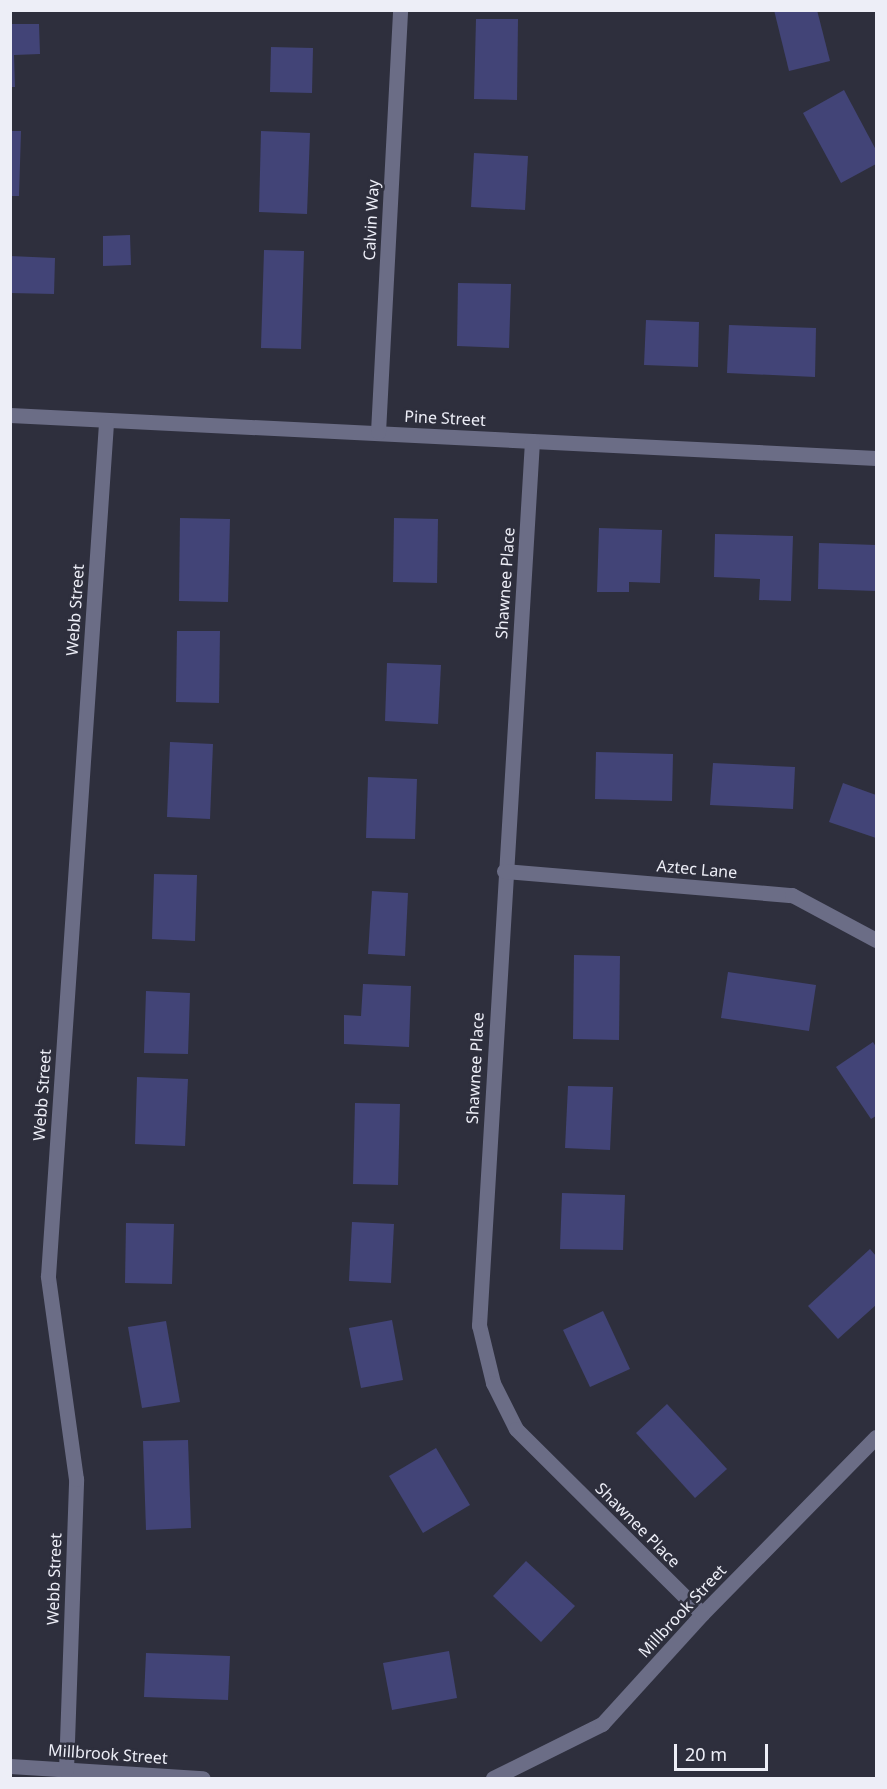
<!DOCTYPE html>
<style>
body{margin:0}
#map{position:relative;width:887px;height:1789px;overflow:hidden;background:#2e2f3d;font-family:"Noto Sans",sans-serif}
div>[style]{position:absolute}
.building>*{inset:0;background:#424477}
.minor>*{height:15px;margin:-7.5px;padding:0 7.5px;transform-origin:7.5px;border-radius:7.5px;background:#6b6d86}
span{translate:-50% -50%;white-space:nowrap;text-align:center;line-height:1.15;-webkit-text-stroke:5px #2e2f3d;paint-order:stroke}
.street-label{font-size:16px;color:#edeef7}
.frame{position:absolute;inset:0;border:12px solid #edeef7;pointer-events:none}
.scale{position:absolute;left:674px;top:1744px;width:94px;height:27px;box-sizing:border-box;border:3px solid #edeef7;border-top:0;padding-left:8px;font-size:18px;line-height:21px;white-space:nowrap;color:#edeef7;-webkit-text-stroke:4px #2e2f3d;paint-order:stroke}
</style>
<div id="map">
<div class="building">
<div style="clip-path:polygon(774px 10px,817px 10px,830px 61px,789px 71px)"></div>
<div style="clip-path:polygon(476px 19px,518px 19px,517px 100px,474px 99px)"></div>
<div style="clip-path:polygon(10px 24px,39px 24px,40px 54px,14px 55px,15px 87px,10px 87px)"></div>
<div style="clip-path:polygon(271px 47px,313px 48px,312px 93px,270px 92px)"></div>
<div style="clip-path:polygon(844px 90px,876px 150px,876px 164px,841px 183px,803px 113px)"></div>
<div style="clip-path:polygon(10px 131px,21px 131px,19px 196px,10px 196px)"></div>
<div style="clip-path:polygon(261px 131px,310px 133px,307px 214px,259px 212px)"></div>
<div style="clip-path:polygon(474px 153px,528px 156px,525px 210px,471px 207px)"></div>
<div style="clip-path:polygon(130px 235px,131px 265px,103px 266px,103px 236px)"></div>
<div style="clip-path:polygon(264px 250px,304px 251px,301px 349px,261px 348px)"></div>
<div style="clip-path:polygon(10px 256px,55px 258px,54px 294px,10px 293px)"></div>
<div style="clip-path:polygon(458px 283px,511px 284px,509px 348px,457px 346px)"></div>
<div style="clip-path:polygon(646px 320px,699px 322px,698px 367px,644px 365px)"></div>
<div style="clip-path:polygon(729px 325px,816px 328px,815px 377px,727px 373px)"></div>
<div style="clip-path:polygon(180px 518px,230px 519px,228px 602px,179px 601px)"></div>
<div style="clip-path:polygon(394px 518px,438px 519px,437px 583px,393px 582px)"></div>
<div style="clip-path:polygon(599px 528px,662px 530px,660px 583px,629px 582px,629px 592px,597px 592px)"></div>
<div style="clip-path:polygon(715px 534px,793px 536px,791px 601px,759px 600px,760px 579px,714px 577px)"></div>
<div style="clip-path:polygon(819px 543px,876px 545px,876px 591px,818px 589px)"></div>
<div style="clip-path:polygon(177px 631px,220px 631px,219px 703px,176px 702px)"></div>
<div style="clip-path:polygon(387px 663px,441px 665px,438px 724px,385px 721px)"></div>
<div style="clip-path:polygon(170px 742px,213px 744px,210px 819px,167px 817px)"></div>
<div style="clip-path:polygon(596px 752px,673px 754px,672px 801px,595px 799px)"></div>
<div style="clip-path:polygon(713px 763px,795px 767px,793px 809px,710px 805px)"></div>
<div style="clip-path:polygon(368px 777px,417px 779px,415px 839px,366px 838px)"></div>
<div style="clip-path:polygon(843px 783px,876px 795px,876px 838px,829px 822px)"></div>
<div style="clip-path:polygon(154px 874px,197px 875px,195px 941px,152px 939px)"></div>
<div style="clip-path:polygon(372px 891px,408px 893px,405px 956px,368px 954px)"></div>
<div style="clip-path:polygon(574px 955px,620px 956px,619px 1040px,573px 1039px)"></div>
<div style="clip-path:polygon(728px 972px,816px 985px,809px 1031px,721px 1018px)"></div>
<div style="clip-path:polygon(363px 984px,411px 986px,409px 1047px,344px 1044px,344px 1015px,361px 1016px)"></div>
<div style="clip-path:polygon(146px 991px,190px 993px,188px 1054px,144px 1053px)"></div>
<div style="clip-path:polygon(873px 1042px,876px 1047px,876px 1116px,871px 1119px,836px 1067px)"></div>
<div style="clip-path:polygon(137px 1077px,188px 1079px,185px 1146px,135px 1144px)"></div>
<div style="clip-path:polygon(568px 1086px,613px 1087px,610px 1150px,565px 1148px)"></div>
<div style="clip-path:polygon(355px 1103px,400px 1104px,398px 1185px,353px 1184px)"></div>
<div style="clip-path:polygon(562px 1193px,625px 1195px,623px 1250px,560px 1249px)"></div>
<div style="clip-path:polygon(352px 1222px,394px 1224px,391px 1283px,349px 1281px)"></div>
<div style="clip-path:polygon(126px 1223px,174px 1224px,172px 1284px,125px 1283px)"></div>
<div style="clip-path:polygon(870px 1249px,876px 1256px,876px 1305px,838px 1339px,808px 1306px)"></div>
<div style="clip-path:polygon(603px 1311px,630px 1369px,590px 1387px,563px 1330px)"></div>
<div style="clip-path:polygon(392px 1320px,403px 1380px,361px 1388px,349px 1328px)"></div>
<div style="clip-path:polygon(166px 1321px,180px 1402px,142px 1408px,128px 1327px)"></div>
<div style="clip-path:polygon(667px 1404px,727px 1469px,695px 1498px,636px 1433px)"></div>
<div style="clip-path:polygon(188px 1440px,191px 1528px,146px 1530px,143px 1441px)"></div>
<div style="clip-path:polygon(436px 1448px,470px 1505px,423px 1533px,389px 1476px)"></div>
<div style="clip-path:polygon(526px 1561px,575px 1606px,541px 1642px,493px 1596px)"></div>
<div style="clip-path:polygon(449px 1651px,457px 1698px,392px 1710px,383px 1663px)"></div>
<div style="clip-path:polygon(146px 1653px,230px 1656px,228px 1700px,144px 1697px)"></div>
</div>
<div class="minor">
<div style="left:10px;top:415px;width:867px;rotate:2.84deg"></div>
<div style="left:378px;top:432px;width:423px;rotate:-87deg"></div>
<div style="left:532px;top:441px;width:886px;rotate:93.43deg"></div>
<div style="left:479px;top:1325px;width:60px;rotate:76.4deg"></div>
<div style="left:493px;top:1383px;width:51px;rotate:63.4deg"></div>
<div style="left:516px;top:1429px;width:262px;rotate:44.8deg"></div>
<div style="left:504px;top:871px;width:289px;rotate:4.8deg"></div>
<div style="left:792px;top:895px;width:95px;rotate:28.2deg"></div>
<div style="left:10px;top:1766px;width:193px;rotate:3.6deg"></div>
<div style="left:66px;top:1770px;width:291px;rotate:-88deg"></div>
<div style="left:76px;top:1479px;width:205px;rotate:-97.9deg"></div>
<div style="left:48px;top:1276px;width:856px;rotate:-86.11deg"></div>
<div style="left:493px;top:1778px;width:122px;rotate:-26.4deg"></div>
<div style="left:602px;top:1724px;width:149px;rotate:-47.7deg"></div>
<div style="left:702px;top:1614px;width:248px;rotate:-45.5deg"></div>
</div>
<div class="street-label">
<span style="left:371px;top:220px;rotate:-87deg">Calvin Way</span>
<span style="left:445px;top:418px;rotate:3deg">Pine Street</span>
<span style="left:505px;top:583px;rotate:-86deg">Shawnee Place</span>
<span style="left:75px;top:610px;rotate:-86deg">Webb Street</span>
<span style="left:697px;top:869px;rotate:5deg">Aztec Lane</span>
<span style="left:475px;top:1068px;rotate:-87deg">Shawnee Place</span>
<span style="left:42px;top:1095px;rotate:-86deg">Webb Street</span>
<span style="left:638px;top:1525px;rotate:45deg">Shawnee Place</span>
<span style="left:54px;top:1579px;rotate:-88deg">Webb Street</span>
<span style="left:682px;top:1611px;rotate:-47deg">Millbrook Street</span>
<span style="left:108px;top:1754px;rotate:4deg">Millbrook Street</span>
</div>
<div class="frame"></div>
<div class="scale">20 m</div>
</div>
